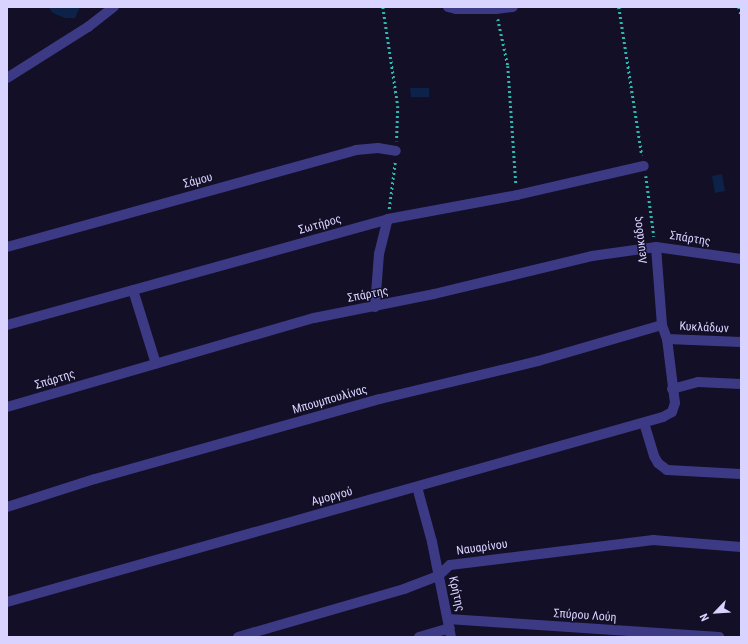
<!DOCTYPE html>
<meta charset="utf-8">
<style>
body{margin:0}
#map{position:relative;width:748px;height:644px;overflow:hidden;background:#130f26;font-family:"Roboto Condensed",sans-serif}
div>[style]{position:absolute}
.water>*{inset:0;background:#0c2248}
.path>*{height:2.5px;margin-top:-1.25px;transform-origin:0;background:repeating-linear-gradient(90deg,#2fb8b0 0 2px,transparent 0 5px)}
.street>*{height:10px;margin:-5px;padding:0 5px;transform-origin:5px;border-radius:5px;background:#3d3a85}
span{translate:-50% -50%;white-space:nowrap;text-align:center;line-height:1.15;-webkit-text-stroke:3px #130f26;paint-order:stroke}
.street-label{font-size:12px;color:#d9d4ff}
.frame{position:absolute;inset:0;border:8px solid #d9d4ff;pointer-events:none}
.north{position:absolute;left:696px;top:592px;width:40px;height:40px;-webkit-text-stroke:3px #130f26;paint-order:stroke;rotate:245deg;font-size:11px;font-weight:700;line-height:16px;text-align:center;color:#d9d4ff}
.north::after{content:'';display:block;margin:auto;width:14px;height:18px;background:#d9d4ff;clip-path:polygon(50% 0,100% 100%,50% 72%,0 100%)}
</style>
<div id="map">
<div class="water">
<div style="clip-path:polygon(48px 7px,80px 7px,75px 18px,65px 18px,53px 13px)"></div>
<div style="clip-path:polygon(410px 88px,429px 88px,429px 97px,411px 97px)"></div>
<div style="clip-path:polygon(722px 174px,725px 191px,715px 193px,712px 176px)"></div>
</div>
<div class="path">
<div style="left:383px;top:7px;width:100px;rotate:81.4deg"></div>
<div style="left:398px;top:106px;width:35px;rotate:92deg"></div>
<div style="left:619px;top:7px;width:150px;rotate:81.2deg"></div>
<div style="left:739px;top:7px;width:8px;rotate:76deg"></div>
<div style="left:498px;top:19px;width:48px;rotate:78deg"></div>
<div style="left:508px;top:66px;width:118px;rotate:86.1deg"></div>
<div style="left:646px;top:176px;width:61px;rotate:82.4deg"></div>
<div style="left:389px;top:209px;width:47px;rotate:-82.7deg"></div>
</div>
<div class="street">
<div style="left:448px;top:7px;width:8px;rotate:14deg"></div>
<div style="left:456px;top:9px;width:40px"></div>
<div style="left:496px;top:9px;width:17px;rotate:-7deg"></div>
<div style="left:7px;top:78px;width:96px;rotate:-32.2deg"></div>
<div style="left:88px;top:27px;width:33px;rotate:-38deg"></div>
<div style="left:7px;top:247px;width:362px;rotate:-15.5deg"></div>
<div style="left:356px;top:150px;width:22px;rotate:-5deg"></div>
<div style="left:378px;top:148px;width:18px;rotate:9deg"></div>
<div style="left:133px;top:290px;width:77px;rotate:72.7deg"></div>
<div style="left:375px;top:307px;width:53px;rotate:-85.7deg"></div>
<div style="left:379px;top:254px;width:36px;rotate:-76deg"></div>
<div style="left:7px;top:325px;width:395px;rotate:-15.5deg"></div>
<div style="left:388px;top:219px;width:131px;rotate:-10.5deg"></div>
<div style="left:517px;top:195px;width:130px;rotate:-12.9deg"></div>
<div style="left:667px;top:339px;width:74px;rotate:2.3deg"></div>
<div style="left:672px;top:389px;width:27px;rotate:-15deg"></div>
<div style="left:698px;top:382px;width:43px;rotate:2.7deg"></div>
<div style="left:7px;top:407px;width:320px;rotate:-16.2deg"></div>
<div style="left:314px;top:318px;width:122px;rotate:-11.3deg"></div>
<div style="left:434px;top:294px;width:163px;rotate:-13.5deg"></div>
<div style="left:592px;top:256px;width:65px;rotate:-8deg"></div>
<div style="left:656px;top:247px;width:86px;rotate:8deg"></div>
<div style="left:644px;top:423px;width:34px;rotate:73deg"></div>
<div style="left:654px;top:456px;width:8px;rotate:60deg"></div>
<div style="left:658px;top:463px;width:11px;rotate:38deg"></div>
<div style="left:667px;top:470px;width:74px;rotate:3.1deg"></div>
<div style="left:417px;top:487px;width:57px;rotate:74.7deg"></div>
<div style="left:432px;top:542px;width:97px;rotate:78.7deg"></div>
<div style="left:7px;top:507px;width:92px;rotate:-17.7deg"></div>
<div style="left:95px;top:479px;width:296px;rotate:-15.7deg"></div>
<div style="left:380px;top:399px;width:163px;rotate:-13.5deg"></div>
<div style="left:538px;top:361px;width:129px;rotate:-16.2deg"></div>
<div style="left:7px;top:602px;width:682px;rotate:-15.75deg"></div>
<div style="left:663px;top:417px;width:10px;rotate:-29deg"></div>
<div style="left:672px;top:412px;width:9px;rotate:-72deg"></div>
<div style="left:675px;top:403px;width:64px;rotate:-97.1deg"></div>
<div style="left:667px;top:339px;width:15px;rotate:-110deg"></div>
<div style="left:662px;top:325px;width:78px;rotate:-94.4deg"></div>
<div style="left:448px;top:619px;width:272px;rotate:3.8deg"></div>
<div style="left:238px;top:637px;width:173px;rotate:-16.1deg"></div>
<div style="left:404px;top:589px;width:36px;rotate:-21deg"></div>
<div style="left:438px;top:576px;width:16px;rotate:-43deg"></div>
<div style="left:450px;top:565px;width:205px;rotate:-7deg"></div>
<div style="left:653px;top:540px;width:88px;rotate:4.5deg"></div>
<div style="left:419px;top:637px;width:32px;rotate:-16deg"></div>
</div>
<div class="street-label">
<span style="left:198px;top:181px;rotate:-15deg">Σάμου</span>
<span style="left:320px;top:225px;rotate:-16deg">Σωτήρος</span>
<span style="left:690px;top:239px;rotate:9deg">Σπάρτης</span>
<span style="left:641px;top:240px;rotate:-97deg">Λευκάδος</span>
<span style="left:368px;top:295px;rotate:-11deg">Σπάρτης</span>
<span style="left:704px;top:328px;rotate:3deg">Κυκλάδων</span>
<span style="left:55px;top:380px;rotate:-17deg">Σπάρτης</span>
<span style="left:330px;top:400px;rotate:-16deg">Μπουμπουλίνας</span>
<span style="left:332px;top:497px;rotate:-15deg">Αμοργού</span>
<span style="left:482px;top:548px;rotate:-8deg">Ναυαρίνου</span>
<span style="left:456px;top:594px;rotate:77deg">Κρήτης</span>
<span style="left:585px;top:616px;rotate:4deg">Σπύρου Λούη</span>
</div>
<div class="frame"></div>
<div class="north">N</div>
</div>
